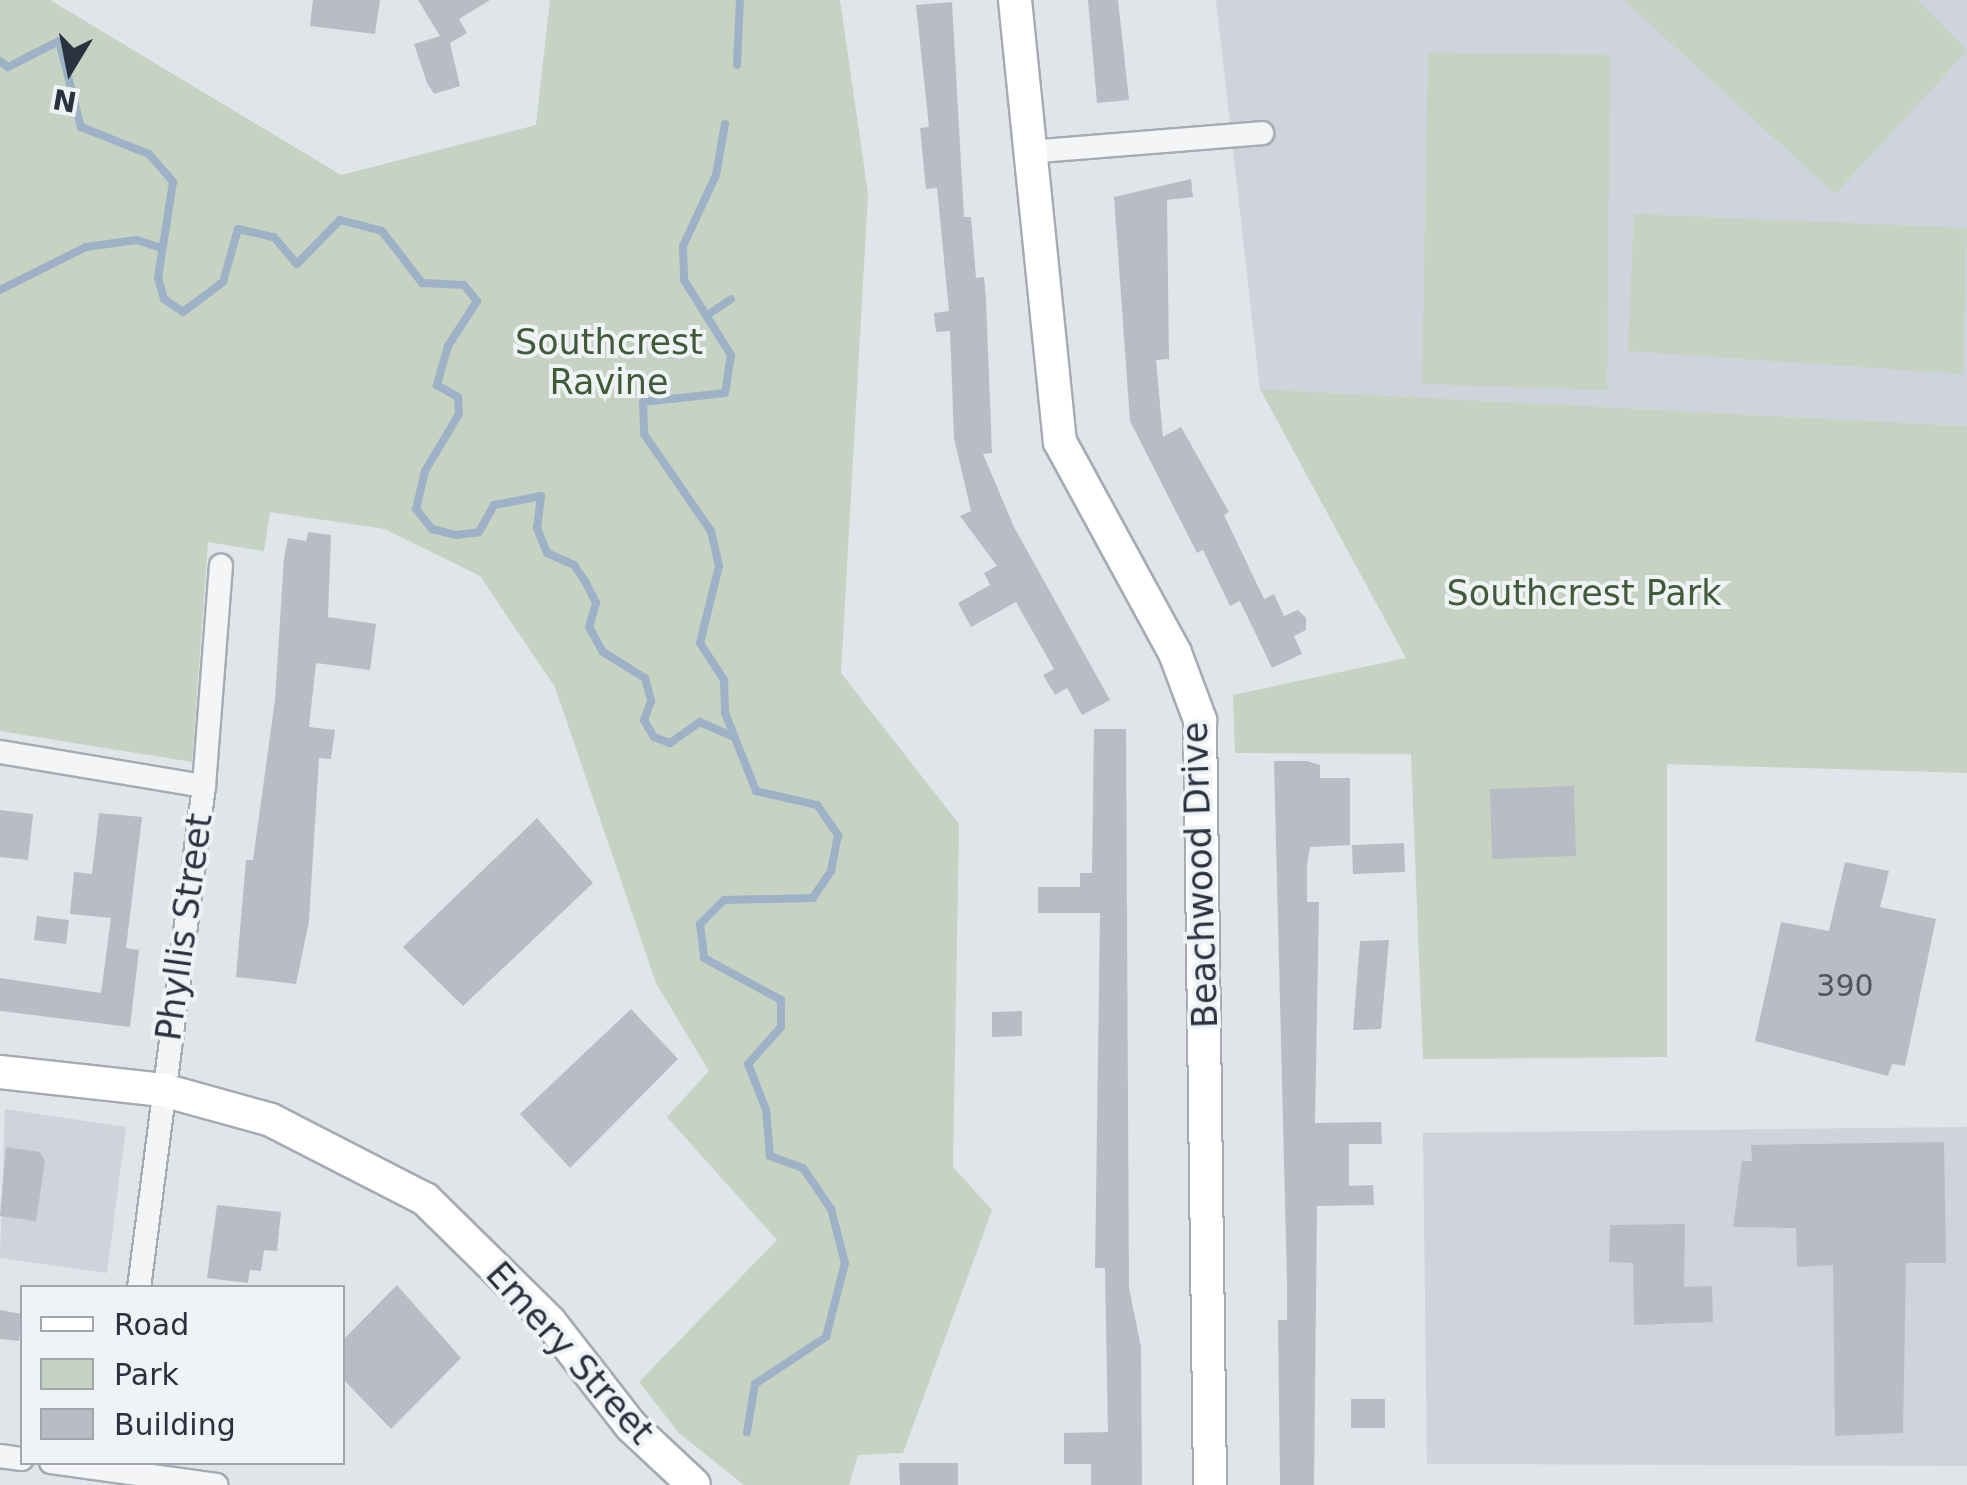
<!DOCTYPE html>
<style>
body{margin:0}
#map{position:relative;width:1967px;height:1485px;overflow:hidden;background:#e1e4e9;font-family:"DejaVu Sans",sans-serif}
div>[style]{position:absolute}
.built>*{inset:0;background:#cfd3db}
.green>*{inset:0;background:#c6d2c2}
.stream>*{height:8px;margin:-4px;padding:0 4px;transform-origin:4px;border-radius:4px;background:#9db2c7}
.building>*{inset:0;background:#b8bdc5}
.roads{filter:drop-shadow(2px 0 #a6abb3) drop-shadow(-2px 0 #a6abb3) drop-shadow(0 2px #a6abb3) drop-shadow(0 -2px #a6abb3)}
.street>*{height:22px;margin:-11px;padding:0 11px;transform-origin:11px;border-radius:11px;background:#f3f5f7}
.secondary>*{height:32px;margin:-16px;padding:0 16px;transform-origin:16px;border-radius:16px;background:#fff}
span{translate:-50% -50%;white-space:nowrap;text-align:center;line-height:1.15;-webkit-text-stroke:8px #f0f3f6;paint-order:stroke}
.number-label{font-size:30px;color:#4e5561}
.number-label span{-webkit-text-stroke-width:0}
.park-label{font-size:35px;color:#3f5b38}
.street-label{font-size:35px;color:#2a3240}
.legend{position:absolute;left:20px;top:1285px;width:325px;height:180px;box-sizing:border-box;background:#f0f3f6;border:2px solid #a1a6ad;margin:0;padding:12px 18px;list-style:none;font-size:30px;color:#2a3240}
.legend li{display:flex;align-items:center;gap:20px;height:50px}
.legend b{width:50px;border:2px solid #a1a6ad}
.north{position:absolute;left:20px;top:20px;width:100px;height:100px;-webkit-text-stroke:8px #f0f3f6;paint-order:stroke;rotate:190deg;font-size:28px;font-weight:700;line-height:40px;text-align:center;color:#2a3240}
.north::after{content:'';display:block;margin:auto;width:35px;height:45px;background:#2a3240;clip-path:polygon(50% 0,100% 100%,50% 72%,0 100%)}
</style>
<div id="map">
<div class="built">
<div style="clip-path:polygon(1216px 0,1967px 0,1967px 426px,1260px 389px)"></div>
<div style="clip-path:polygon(5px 1109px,126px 1127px,107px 1273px,0 1258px)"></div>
<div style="clip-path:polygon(1967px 1127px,1967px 1466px,1427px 1464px,1423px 1133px)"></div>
</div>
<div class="green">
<div style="clip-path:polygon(0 0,50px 0,341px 175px,536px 125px,550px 0,840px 0,868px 194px,841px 673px,959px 824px,953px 1167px,992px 1210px,903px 1453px,858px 1455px,849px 1485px,744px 1485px,679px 1433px,639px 1382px,777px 1240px,667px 1117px,709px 1071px,656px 983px,555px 687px,480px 576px,385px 529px,270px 512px,264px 551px,208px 542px,192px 762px,0 731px)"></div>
<div style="clip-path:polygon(1624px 0,1918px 0,1967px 51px,1835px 194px)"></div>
<div style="clip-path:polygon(1428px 53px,1610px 55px,1607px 390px,1422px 384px)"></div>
<div style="clip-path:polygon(1634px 214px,1967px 228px,1963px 374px,1628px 351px)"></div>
<div style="clip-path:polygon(1260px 389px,1967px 426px,1967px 773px,1667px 764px,1667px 1057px,1423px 1059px,1411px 754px,1235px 753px,1233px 695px,1406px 658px)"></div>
</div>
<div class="stream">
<div style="left:0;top:61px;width:10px;rotate:37deg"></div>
<div style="left:8px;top:67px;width:57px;rotate:-27deg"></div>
<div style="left:59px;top:41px;width:89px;rotate:75.7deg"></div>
<div style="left:81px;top:127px;width:73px;rotate:21.7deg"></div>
<div style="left:149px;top:154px;width:37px;rotate:49deg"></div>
<div style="left:173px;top:182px;width:97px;rotate:98.9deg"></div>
<div style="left:158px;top:278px;width:22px;rotate:74deg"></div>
<div style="left:164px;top:299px;width:23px;rotate:34deg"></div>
<div style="left:183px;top:312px;width:50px;rotate:-36.9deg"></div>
<div style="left:223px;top:282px;width:55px;rotate:-74.2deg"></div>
<div style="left:238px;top:229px;width:37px;rotate:13deg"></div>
<div style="left:274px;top:237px;width:35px;rotate:50deg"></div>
<div style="left:297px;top:264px;width:62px;rotate:-45.7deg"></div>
<div style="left:340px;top:220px;width:43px;rotate:14.7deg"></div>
<div style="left:382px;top:231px;width:66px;rotate:52.4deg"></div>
<div style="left:422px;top:283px;width:42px;rotate:2.7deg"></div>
<div style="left:464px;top:285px;width:21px;rotate:51deg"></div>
<div style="left:477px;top:301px;width:54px;rotate:122.8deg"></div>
<div style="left:448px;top:346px;width:41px;rotate:105.8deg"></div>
<div style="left:437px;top:385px;width:24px;rotate:30deg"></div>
<div style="left:458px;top:397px;width:17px;rotate:87deg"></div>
<div style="left:459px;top:414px;width:66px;rotate:120.8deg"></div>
<div style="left:425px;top:471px;width:39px;rotate:103deg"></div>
<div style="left:416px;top:509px;width:26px;rotate:51deg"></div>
<div style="left:432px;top:529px;width:25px;rotate:14deg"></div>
<div style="left:456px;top:535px;width:23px;rotate:-7deg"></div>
<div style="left:479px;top:532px;width:31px;rotate:-61deg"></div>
<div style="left:494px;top:505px;width:48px;rotate:-10.8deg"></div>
<div style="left:541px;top:496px;width:32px;rotate:97deg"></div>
<div style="left:537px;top:528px;width:27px;rotate:68deg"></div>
<div style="left:547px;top:553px;width:30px;rotate:24deg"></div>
<div style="left:574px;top:565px;width:22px;rotate:56deg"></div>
<div style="left:586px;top:583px;width:22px;rotate:63deg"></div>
<div style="left:596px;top:603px;width:25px;rotate:106deg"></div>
<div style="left:589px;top:627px;width:29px;rotate:61deg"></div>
<div style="left:603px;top:652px;width:49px;rotate:31.8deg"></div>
<div style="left:645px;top:678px;width:24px;rotate:75deg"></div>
<div style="left:651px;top:701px;width:20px;rotate:110deg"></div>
<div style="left:644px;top:720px;width:20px;rotate:60deg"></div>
<div style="left:654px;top:737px;width:17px;rotate:21deg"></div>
<div style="left:670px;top:743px;width:37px;rotate:-35deg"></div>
<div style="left:700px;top:722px;width:34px;rotate:24deg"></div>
<div style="left:737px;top:65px;width:65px;rotate:-87.4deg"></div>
<div style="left:725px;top:124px;width:52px;rotate:100deg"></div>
<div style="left:716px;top:175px;width:78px;rotate:114.9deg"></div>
<div style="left:683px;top:246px;width:34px;rotate:88deg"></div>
<div style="left:684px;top:280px;width:89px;rotate:57.9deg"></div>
<div style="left:731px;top:355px;width:38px;rotate:99deg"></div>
<div style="left:725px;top:393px;width:82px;rotate:173.7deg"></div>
<div style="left:643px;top:402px;width:32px;rotate:88deg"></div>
<div style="left:644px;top:434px;width:118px;rotate:55.4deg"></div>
<div style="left:711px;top:531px;width:36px;rotate:77deg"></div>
<div style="left:719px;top:566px;width:79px;rotate:103.9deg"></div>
<div style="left:700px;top:643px;width:44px;rotate:57deg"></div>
<div style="left:724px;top:680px;width:33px;rotate:88deg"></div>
<div style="left:725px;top:713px;width:84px;rotate:68.3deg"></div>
<div style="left:756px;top:791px;width:63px;rotate:12.9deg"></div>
<div style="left:817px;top:805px;width:37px;rotate:55deg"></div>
<div style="left:838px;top:835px;width:37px;rotate:101deg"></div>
<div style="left:831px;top:871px;width:32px;rotate:124deg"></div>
<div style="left:813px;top:898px;width:89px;rotate:178.7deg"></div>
<div style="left:724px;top:900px;width:34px;rotate:135deg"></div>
<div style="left:700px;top:924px;width:34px;rotate:83deg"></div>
<div style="left:704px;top:958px;width:88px;rotate:28.6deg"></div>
<div style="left:781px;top:1000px;width:27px;rotate:90deg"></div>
<div style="left:781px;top:1027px;width:50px;rotate:131.7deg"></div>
<div style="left:748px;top:1064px;width:49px;rotate:68.6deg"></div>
<div style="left:766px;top:1110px;width:46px;rotate:85deg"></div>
<div style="left:770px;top:1156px;width:35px;rotate:20deg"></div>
<div style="left:803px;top:1168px;width:50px;rotate:55.7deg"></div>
<div style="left:831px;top:1209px;width:56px;rotate:75.5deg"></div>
<div style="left:845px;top:1263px;width:76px;rotate:104.4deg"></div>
<div style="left:826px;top:1337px;width:85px;rotate:146.5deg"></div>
<div style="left:755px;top:1384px;width:49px;rotate:99.5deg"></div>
<div style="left:0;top:290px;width:96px;rotate:-26.6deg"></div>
<div style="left:86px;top:247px;width:51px;rotate:-7.8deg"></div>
<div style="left:137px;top:240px;width:23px;rotate:18deg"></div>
<div style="left:706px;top:316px;width:30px;rotate:-34deg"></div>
</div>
<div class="building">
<div style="clip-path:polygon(313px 0,380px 0,375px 34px,310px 26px)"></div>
<div style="clip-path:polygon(418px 0,490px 0,459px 19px,467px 33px,450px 43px,460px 86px,434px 94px,427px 83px,414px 44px,440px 36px)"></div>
<div style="clip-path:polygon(1088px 0,1118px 0,1129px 100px,1097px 103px)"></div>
<div style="clip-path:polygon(952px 2px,964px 217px,971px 217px,976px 278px,984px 277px,986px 300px,992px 453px,983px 454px,1014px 527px,1110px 700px,1082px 715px,1067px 688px,1055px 695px,1043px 675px,1054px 669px,1016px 602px,971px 627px,958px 603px,990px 585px,984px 573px,997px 566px,960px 516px,971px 511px,954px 438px,950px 331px,936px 332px,934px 313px,949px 311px,937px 188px,926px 189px,920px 128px,929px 127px,916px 5px)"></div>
<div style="clip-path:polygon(1191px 179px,1193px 197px,1167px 200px,1169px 359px,1156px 360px,1163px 437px,1181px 427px,1229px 512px,1224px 515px,1264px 599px,1274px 594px,1284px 616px,1298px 610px,1306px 618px,1306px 630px,1294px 636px,1302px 654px,1272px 668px,1240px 601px,1230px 606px,1203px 550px,1197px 553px,1130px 421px,1114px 197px)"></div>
<div style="clip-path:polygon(308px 532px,331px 535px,328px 617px,376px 624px,370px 670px,316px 663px,309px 727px,335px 730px,331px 759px,319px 758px,309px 921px,296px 984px,236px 977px,246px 860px,253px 860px,275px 700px,284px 558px,288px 538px,306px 541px)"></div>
<div style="clip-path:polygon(1094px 729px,1126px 729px,1129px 1288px,1141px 1347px,1142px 1485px,1091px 1485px,1091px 1464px,1064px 1464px,1064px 1433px,1108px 1432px,1105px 1268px,1095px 1268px,1100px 913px,1038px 913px,1038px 887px,1080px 887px,1080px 873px,1092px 873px)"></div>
<div style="clip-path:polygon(1274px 761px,1307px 761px,1320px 765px,1320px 778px,1350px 778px,1350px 845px,1310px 847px,1307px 865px,1307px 902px,1319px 902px,1315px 1123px,1381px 1122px,1382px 1144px,1349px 1144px,1349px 1186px,1373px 1185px,1374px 1205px,1317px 1206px,1314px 1485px,1280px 1485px,1278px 1320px,1287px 1320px,1287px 1282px)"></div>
<div style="clip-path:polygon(1574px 786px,1576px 856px,1492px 859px,1490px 789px)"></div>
<div style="clip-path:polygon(0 810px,33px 814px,28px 860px,0 857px)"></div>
<div style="clip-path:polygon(99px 813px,142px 817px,126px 948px,139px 950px,130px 1027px,0 1011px,0 978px,101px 993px,111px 918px,70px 914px,74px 872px,92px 874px)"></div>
<div style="clip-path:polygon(537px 818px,593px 883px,463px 1006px,403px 947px)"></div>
<div style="clip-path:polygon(1404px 843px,1405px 872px,1353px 874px,1352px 845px)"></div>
<div style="clip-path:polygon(1845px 862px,1889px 871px,1880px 907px,1936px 919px,1905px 1066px,1892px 1064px,1888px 1076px,1755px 1041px,1781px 922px,1829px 931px)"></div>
<div style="clip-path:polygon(37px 916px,69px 920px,66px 944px,34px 940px)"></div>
<div style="clip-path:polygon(1389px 940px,1381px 1029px,1353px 1030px,1360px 941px)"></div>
<div style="clip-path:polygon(631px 1009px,678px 1059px,570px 1168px,520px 1114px)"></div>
<div style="clip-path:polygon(1022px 1011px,1022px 1036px,992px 1037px,992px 1012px)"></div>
<div style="clip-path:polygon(1944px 1142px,1946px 1263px,1906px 1263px,1903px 1433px,1835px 1436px,1833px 1265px,1797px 1267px,1796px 1228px,1733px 1227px,1742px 1161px,1752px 1161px,1751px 1145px)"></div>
<div style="clip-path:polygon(6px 1147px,40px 1152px,45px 1161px,36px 1221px,0 1216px)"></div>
<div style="clip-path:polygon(217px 1205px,281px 1212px,277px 1251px,264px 1250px,261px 1271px,250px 1270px,248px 1283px,207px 1278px)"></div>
<div style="clip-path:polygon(1685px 1224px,1684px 1287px,1712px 1286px,1713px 1322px,1634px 1325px,1633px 1263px,1609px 1262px,1610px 1225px)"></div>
<div style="clip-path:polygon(397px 1285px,461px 1358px,391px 1429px,342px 1378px,342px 1341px)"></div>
<div style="clip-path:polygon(0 1310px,22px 1314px,19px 1341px,0 1339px)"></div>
<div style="clip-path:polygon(1351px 1399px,1385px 1399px,1385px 1428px,1351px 1428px)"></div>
<div style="clip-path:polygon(899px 1463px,958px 1463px,958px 1485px,900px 1485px)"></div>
</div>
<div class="roads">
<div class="street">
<div style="left:1028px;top:152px;width:235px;rotate:-4.6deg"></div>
<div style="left:0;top:752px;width:207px;rotate:9.5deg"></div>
<div style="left:139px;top:1288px;width:506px;rotate:-82.62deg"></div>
<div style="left:204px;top:786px;width:221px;rotate:-85.6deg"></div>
<div style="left:0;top:1456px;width:22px;rotate:8deg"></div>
<div style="left:51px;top:1462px;width:167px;rotate:7.9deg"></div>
</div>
<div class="secondary">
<div style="left:1015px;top:0;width:444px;rotate:84.2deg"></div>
<div style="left:1060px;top:442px;width:240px;rotate:61.4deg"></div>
<div style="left:1175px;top:653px;width:72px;rotate:69.5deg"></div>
<div style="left:1200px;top:720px;width:765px;rotate:89.25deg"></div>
<div style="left:0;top:1072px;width:164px;rotate:6.3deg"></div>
<div style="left:163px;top:1090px;width:112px;rotate:15.5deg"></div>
<div style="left:271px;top:1120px;width:173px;rotate:27.2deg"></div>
<div style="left:425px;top:1199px;width:175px;rotate:44.5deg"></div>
<div style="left:550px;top:1322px;width:132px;rotate:52.1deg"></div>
<div style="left:631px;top:1426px;width:86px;rotate:43.1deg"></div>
</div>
</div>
<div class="number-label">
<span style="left:1845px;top:986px">390</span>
</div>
<div class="park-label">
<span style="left:609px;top:362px">Southcrest<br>Ravine</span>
<span style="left:1584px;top:593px">Southcrest Park</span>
</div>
<div class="street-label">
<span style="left:1200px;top:875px;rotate:-92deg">Beachwood Drive</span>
<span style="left:184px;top:927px;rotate:-82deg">Phyllis Street</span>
<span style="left:570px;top:1353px;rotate:48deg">Emery Street</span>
</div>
<ul class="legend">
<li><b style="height:12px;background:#fff"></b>Road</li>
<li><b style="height:28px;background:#c6d2c2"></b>Park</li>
<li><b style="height:28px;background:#b8bdc5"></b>Building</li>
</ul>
<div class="north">N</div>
</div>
